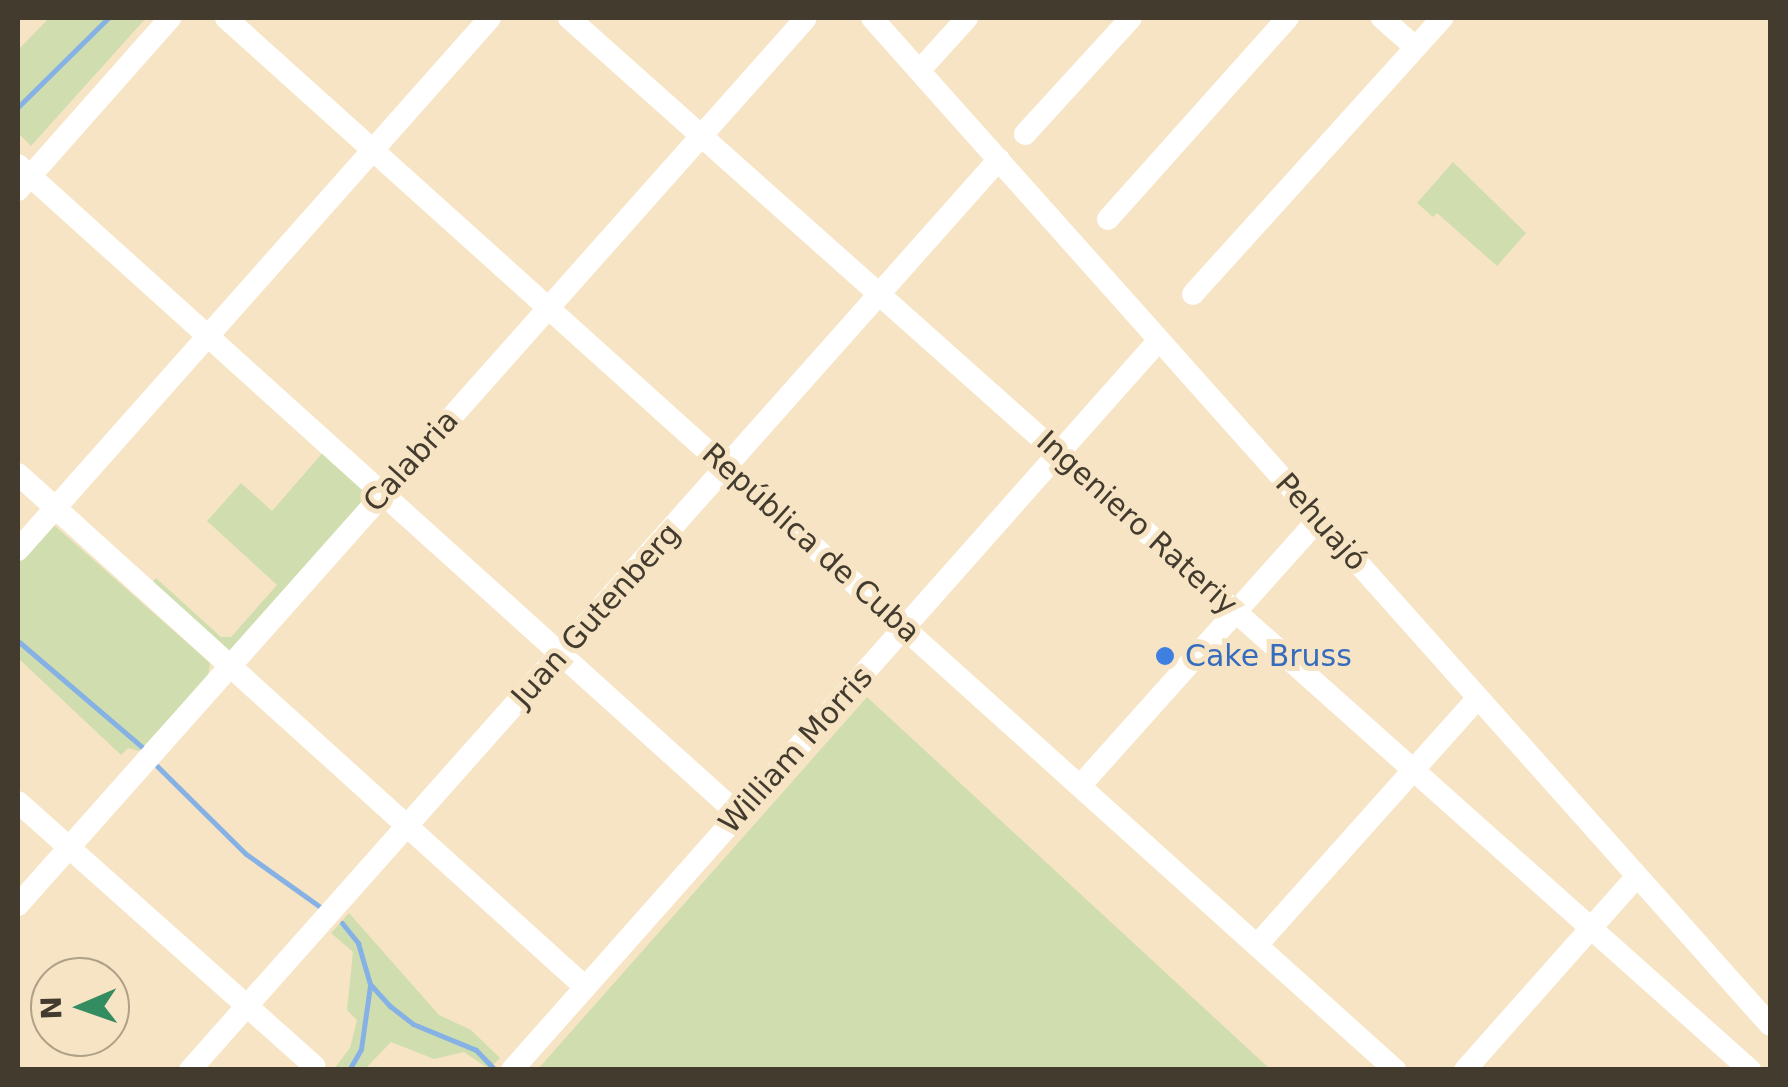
<!DOCTYPE html>
<meta charset="utf-8">
<style>
body{margin:0}
#map{position:relative;width:1788px;height:1087px;overflow:hidden;background:#f7e4c4;font-family:"DejaVu Sans",sans-serif}
div>[style]{position:absolute}
.green>*{inset:0;background:#d0deaf}
.stream>*{height:5px;margin:-2.5px;padding:0 2.5px;transform-origin:2.5px;border-radius:2.5px;background:#86b1e5}
.minor>*{height:22px;margin:-11px;padding:0 11px;transform-origin:11px;border-radius:11px;background:#fff}
.dots>*{width:28px;height:28px;translate:-50% -50%;box-sizing:border-box;border:5px solid #f7e4c4;border-radius:50%}
span{translate:-50% -50%;white-space:nowrap;text-align:center;line-height:1.15;-webkit-text-stroke:10px #f7e4c4;paint-order:stroke}
.street-label{font-size:30px;color:#423b2e}
.shop-label{font-size:30px;color:#366cbe}
.left{translate:0 -50%;text-align:left}
.frame{position:absolute;inset:0;border:20px solid #423b2e;pointer-events:none}
.north{position:absolute;left:30px;top:957px;width:100px;height:100px;box-sizing:border-box;background:#f7e4c4;border:2px solid #afa088;border-radius:50%;rotate:268deg;font-size:28px;font-weight:700;line-height:40px;text-align:center;color:#423b2e}
.north::after{content:'';display:block;margin:auto;width:35px;height:45px;background:#348c61;clip-path:polygon(50% 0,100% 100%,50% 72%,0 100%)}
</style>
<div id="map">
<div class="green">
<div style="clip-path:polygon(49px 18px,146px 18px,31px 146px,18px 133px,18px 50px)"></div>
<div style="clip-path:polygon(1453px 162px,1526px 233px,1497px 266px,1437px 213px,1433px 217px,1417px 203px)"></div>
<div style="clip-path:polygon(326px 449px,370px 496px,231px 652px,147px 588px,156px 578px,221px 637px,231px 637px,277px 585px,207px 521px,241px 483px,272px 511px)"></div>
<div style="clip-path:polygon(54px 525px,210px 663px,208px 677px,139px 751px,128px 748px,121px 755px,18px 658px,18px 558px)"></div>
<div style="clip-path:polygon(867px 697px,1270px 1069px,538px 1069px)"></div>
<div style="clip-path:polygon(349px 913px,439px 1015px,471px 1030px,500px 1058px,489px 1069px,464px 1052px,434px 1059px,391px 1042px,365px 1069px,334px 1069px,350px 1048px,357px 1020px,347px 1010px,353px 952px,331px 933px)"></div>
</div>
<div class="stream">
<div style="left:18px;top:107px;width:127px;rotate:-44.7deg"></div>
<div style="left:18px;top:641px;width:163px;rotate:40.5deg"></div>
<div style="left:157px;top:766px;width:125px;rotate:44.7deg"></div>
<div style="left:246px;top:854px;width:90px;rotate:35.5deg"></div>
<div style="left:342px;top:923px;width:26px;rotate:51deg"></div>
<div style="left:358px;top:943px;width:43px;rotate:73.7deg"></div>
<div style="left:370px;top:984px;width:30px;rotate:48deg"></div>
<div style="left:390px;top:1006px;width:29px;rotate:38deg"></div>
<div style="left:413px;top:1024px;width:68px;rotate:22.4deg"></div>
<div style="left:476px;top:1050px;width:28px;rotate:46deg"></div>
<div style="left:349px;top:1070px;width:24px;rotate:-60deg"></div>
<div style="left:361px;top:1049px;width:64px;rotate:-81.9deg"></div>
</div>
<div class="minor">
<div style="left:226px;top:18px;width:1573px;rotate:41.98deg"></div>
<div style="left:569px;top:18px;width:1582px;rotate:41.69deg"></div>
<div style="left:872px;top:18px;width:1349px;rotate:48.27deg"></div>
<div style="left:1382px;top:18px;width:44px;rotate:41.3deg"></div>
<div style="left:920px;top:70px;width:70px;rotate:-47.9deg"></div>
<div style="left:1025px;top:134px;width:157px;rotate:-47.6deg"></div>
<div style="left:18px;top:165px;width:969px;rotate:42.03deg"></div>
<div style="left:18px;top:190px;width:230px;rotate:-48.5deg"></div>
<div style="left:1108px;top:219px;width:270px;rotate:-48.2deg"></div>
<div style="left:1193px;top:294px;width:372px;rotate:-47.9deg"></div>
<div style="left:18px;top:474px;width:765px;rotate:42.14deg"></div>
<div style="left:18px;top:550px;width:711px;rotate:-48.42deg"></div>
<div style="left:1080px;top:786px;width:358px;rotate:-48.2deg"></div>
<div style="left:18px;top:802px;width:397px;rotate:41.7deg"></div>
<div style="left:18px;top:905px;width:1186px;rotate:-48.38deg"></div>
<div style="left:1257px;top:945px;width:331px;rotate:-48.2deg"></div>
<div style="left:190px;top:1070px;width:1218px;rotate:-48.39deg"></div>
<div style="left:512px;top:1070px;width:975px;rotate:-48.45deg"></div>
<div style="left:1465px;top:1070px;width:259px;rotate:-48.4deg"></div>
</div>
<div class="dots">
<div style="left:1165px;top:656px;background:#3f7fe0"></div>
</div>
<div class="street-label">
<span style="left:411px;top:461px;rotate:-48deg">Calabria</span>
<span style="left:1321px;top:522px;rotate:48deg">Pehuajó</span>
<span style="left:1137px;top:523px;rotate:42deg">Ingeniero Rateriy</span>
<span style="left:811px;top:543px;rotate:42deg">República de Cuba</span>
<span style="left:596px;top:615px;rotate:-48deg">Juan Gutenberg</span>
<span style="left:796px;top:750px;rotate:-48deg">William Morris</span>
</div>
<div class="shop-label">
<span class="left" style="left:1185px;top:656px">Cake Bruss</span>
</div>
<div class="frame"></div>
<div class="north">N</div>
</div>
